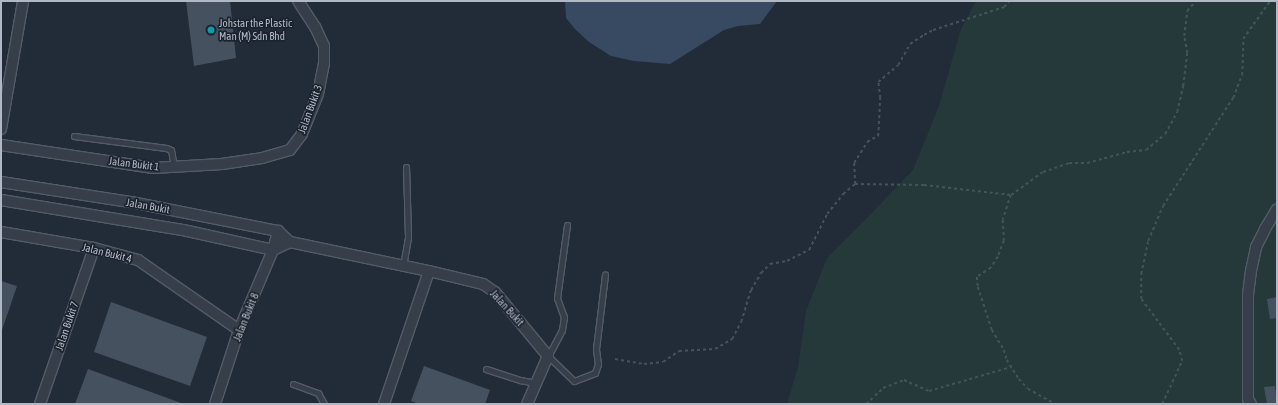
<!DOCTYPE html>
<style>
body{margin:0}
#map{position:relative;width:1278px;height:405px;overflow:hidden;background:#222c39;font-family:"Asap Condensed",sans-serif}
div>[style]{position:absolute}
.green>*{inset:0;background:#25393b}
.water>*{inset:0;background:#384962}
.building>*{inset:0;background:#465160}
.path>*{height:1.5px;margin-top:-0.75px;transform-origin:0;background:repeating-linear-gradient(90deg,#425457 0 3px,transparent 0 6px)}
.roads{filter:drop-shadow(1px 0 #545b67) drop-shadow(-1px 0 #545b67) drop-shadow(0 1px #545b67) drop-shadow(0 -1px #545b67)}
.service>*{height:5px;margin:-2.5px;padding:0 2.5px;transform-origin:2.5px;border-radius:2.5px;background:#363e49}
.minor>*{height:10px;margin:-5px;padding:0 5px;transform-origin:5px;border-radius:5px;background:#363e49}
.dots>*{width:11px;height:11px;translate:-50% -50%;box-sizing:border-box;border:2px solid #1b232e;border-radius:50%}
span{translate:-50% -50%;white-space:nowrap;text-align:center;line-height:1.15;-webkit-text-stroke:3.5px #1b232e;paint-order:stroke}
.poi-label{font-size:11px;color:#b1b8c5}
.left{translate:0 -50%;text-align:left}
.street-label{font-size:11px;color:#b1b8c5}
.frame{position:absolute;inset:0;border:2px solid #b1b8c5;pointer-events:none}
</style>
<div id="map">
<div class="green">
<div style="clip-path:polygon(976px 1px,1277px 1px,1277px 404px,787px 404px,798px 367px,806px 311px,827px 258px,871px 214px,913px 170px,939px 106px,961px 29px)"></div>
</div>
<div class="water">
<div style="clip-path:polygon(565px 1px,777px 1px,760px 24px,738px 26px,724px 30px,670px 64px,634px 61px,611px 56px,589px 42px,575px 29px,566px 18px)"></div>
</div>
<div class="building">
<div style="clip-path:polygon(186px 1px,230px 1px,236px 58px,194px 66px)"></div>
<div style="clip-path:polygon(1px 281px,17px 286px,2px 330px,1px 330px)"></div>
<div style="clip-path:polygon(1277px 297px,1277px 318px,1270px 319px,1267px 299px)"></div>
<div style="clip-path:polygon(111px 302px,207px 337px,190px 386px,94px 352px)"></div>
<div style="clip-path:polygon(424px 366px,490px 390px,485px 404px,419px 404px,411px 401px)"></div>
<div style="clip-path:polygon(88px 369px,181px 403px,181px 404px,75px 404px)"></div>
<div style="clip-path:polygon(1275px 386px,1277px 404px,1267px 404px,1264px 387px)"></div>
</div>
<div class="path">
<div style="left:855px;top:184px;width:21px;rotate:-93deg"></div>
<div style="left:854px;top:163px;width:25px;rotate:-58deg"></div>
<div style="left:867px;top:142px;width:13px;rotate:-29deg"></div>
<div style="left:878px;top:136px;width:38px;rotate:-87deg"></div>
<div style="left:880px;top:98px;width:16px;rotate:-97deg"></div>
<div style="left:878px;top:82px;width:26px;rotate:-40deg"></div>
<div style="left:898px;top:65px;width:24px;rotate:-60deg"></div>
<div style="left:910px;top:44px;width:17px;rotate:-33deg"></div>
<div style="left:924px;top:35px;width:10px;rotate:-29deg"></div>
<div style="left:933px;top:30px;width:75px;rotate:-17.9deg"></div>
<div style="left:1004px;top:7px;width:8px;rotate:-50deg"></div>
<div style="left:1011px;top:195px;width:26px;rotate:108deg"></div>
<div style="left:1003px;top:220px;width:21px;rotate:87deg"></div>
<div style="left:1004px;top:241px;width:17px;rotate:111deg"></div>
<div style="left:998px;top:257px;width:13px;rotate:122deg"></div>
<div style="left:991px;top:268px;width:17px;rotate:147deg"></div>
<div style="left:977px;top:277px;width:10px;rotate:84deg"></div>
<div style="left:978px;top:287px;width:45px;rotate:72deg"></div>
<div style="left:992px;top:330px;width:23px;rotate:59deg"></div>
<div style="left:1004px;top:350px;width:10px;rotate:73deg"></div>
<div style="left:1007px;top:360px;width:22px;rotate:58deg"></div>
<div style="left:1019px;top:379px;width:13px;rotate:48deg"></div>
<div style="left:1028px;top:389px;width:31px;rotate:29deg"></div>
<div style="left:615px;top:359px;width:29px;rotate:10deg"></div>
<div style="left:644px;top:364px;width:19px;rotate:-6deg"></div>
<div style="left:663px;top:362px;width:19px;rotate:-35deg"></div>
<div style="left:679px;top:351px;width:36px;rotate:-3deg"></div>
<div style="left:715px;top:349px;width:20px;rotate:-30deg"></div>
<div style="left:732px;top:339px;width:19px;rotate:-62deg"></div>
<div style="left:741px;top:322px;width:34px;rotate:-73deg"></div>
<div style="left:751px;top:290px;width:20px;rotate:-60deg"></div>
<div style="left:761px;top:273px;width:13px;rotate:-45deg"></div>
<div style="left:770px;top:264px;width:17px;rotate:-10deg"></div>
<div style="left:787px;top:261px;width:25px;rotate:-27deg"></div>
<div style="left:809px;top:250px;width:40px;rotate:-63.4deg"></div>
<div style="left:827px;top:214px;width:26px;rotate:-51deg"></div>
<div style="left:843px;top:194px;width:16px;rotate:-40deg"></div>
<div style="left:855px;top:184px;width:69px;rotate:0.8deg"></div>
<div style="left:924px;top:185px;width:88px;rotate:6.6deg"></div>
<div style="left:1011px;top:195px;width:39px;rotate:-36deg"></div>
<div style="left:1043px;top:172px;width:28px;rotate:-19deg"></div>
<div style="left:1069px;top:163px;width:18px"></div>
<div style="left:1087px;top:163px;width:41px;rotate:-15.4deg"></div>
<div style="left:1127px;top:152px;width:19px;rotate:-6deg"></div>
<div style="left:1146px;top:150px;width:25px;rotate:-40deg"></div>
<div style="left:1165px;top:134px;width:25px;rotate:-61deg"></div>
<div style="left:1177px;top:112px;width:27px;rotate:-77deg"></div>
<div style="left:1183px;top:86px;width:33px;rotate:-83deg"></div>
<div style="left:1187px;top:53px;width:17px;rotate:-100deg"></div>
<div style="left:1184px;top:36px;width:25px;rotate:-83deg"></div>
<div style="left:1187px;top:11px;width:13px;rotate:-48deg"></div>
<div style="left:866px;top:404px;width:23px;rotate:-43deg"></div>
<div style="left:883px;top:388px;width:22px;rotate:-21deg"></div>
<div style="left:904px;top:380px;width:27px;rotate:24deg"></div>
<div style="left:929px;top:391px;width:85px;rotate:-16.3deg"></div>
<div style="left:1162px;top:404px;width:47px;rotate:-65.1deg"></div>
<div style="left:1182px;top:361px;width:11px;rotate:-105deg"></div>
<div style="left:1179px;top:350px;width:64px;rotate:-126.7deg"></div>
<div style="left:1141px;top:299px;width:25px;rotate:-90deg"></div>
<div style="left:1141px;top:274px;width:34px;rotate:-78deg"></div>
<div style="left:1148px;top:241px;width:38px;rotate:-67deg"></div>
<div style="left:1163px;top:206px;width:129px;rotate:-57.1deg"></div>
<div style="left:1233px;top:98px;width:25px;rotate:-69deg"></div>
<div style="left:1242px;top:75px;width:36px;rotate:-88deg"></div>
<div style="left:1243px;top:39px;width:47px;rotate:-54.6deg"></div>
</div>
<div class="roads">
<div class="service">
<div style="left:74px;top:136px;width:93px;rotate:7.4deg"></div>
<div style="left:166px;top:148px;width:5px;rotate:22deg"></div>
<div style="left:171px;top:150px;width:17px;rotate:80deg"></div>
<div style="left:567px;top:225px;width:74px;rotate:97.8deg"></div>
<div style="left:557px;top:298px;width:20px;rotate:70deg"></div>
<div style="left:564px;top:317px;width:13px;rotate:99deg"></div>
<div style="left:562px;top:330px;width:30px;rotate:118deg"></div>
<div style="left:548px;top:356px;width:36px;rotate:44deg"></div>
<div style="left:574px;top:381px;width:22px;rotate:-21deg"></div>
<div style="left:595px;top:373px;width:9px;rotate:-72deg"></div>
<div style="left:598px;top:364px;width:15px;rotate:-98deg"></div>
<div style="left:596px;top:349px;width:75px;rotate:-83.1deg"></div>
<div style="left:403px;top:266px;width:29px;rotate:-80deg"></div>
<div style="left:408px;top:237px;width:70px;rotate:-91.6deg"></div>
<div style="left:486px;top:369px;width:36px;rotate:18deg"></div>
<div style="left:520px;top:380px;width:16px;rotate:11deg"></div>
<div style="left:293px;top:384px;width:27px;rotate:20deg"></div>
<div style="left:318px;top:393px;width:13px;rotate:61deg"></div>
</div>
<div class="minor">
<div style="left:1px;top:129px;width:130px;rotate:-80.2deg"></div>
<div style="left:1px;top:145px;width:154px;rotate:8.6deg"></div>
<div style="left:153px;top:168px;width:69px;rotate:-3.3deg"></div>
<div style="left:222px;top:164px;width:40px;rotate:-8.5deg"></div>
<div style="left:262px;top:158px;width:29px;rotate:-16deg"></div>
<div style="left:290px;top:150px;width:20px;rotate:-53deg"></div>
<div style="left:302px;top:134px;width:43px;rotate:-68.2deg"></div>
<div style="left:318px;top:94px;width:32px;rotate:-79deg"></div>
<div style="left:324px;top:63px;width:17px;rotate:-90deg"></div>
<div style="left:324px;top:46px;width:21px;rotate:-115deg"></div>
<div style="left:315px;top:27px;width:31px;rotate:-123deg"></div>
<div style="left:1px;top:182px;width:137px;rotate:8.8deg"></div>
<div style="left:136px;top:203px;width:145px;rotate:11.2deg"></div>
<div style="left:278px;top:231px;width:16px;rotate:43deg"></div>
<div style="left:290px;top:242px;width:142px;rotate:11.8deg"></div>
<div style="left:429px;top:271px;width:56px;rotate:13.5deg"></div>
<div style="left:483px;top:284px;width:14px;rotate:34deg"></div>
<div style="left:495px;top:292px;width:83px;rotate:50.4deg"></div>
<div style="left:548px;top:356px;width:52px;rotate:113.6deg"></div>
<div style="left:1px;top:200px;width:184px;rotate:9.4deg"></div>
<div style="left:183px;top:230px;width:92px;rotate:12.5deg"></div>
<div style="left:273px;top:250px;width:19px;rotate:-25deg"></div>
<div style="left:1px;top:232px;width:94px;rotate:9.8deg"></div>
<div style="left:94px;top:248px;width:46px;rotate:15.3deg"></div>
<div style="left:138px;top:260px;width:123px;rotate:34.7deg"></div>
<div style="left:40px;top:404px;width:165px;rotate:-70.9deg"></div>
<div style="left:215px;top:404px;width:78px;rotate:-72deg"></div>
<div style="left:239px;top:330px;width:87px;rotate:-67deg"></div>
<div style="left:273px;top:250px;width:20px;rotate:-75deg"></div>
<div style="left:384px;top:404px;width:140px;rotate:-71.3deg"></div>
<div style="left:1251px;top:404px;width:6px;rotate:-121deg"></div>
<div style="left:1248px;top:399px;width:104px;rotate:-90deg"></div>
<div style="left:1248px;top:295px;width:24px;rotate:-83deg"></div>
<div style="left:1251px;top:271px;width:25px;rotate:-78deg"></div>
<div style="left:1256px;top:247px;width:20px;rotate:-63deg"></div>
<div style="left:1265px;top:229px;width:23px;rotate:-59deg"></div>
</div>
</div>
<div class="dots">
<div style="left:211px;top:30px;background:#0f9aa8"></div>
</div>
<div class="poi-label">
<span class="left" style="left:219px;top:30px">Johstar the Plastic<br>Man (M) Sdn Bhd</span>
</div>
<div class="street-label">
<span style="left:310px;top:109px;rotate:-70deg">Jalan Bukit 3</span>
<span style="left:134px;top:164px;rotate:7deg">Jalan Bukit 1</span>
<span style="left:148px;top:206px;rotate:10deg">Jalan Bukit</span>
<span style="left:107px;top:253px;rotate:14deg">Jalan Bukit 4</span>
<span style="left:507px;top:308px;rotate:48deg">Jalan Bukit</span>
<span style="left:246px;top:317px;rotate:-68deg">Jalan Bukit 8</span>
<span style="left:67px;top:326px;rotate:-71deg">Jalan Bukit 7</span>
</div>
<div class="frame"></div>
</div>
